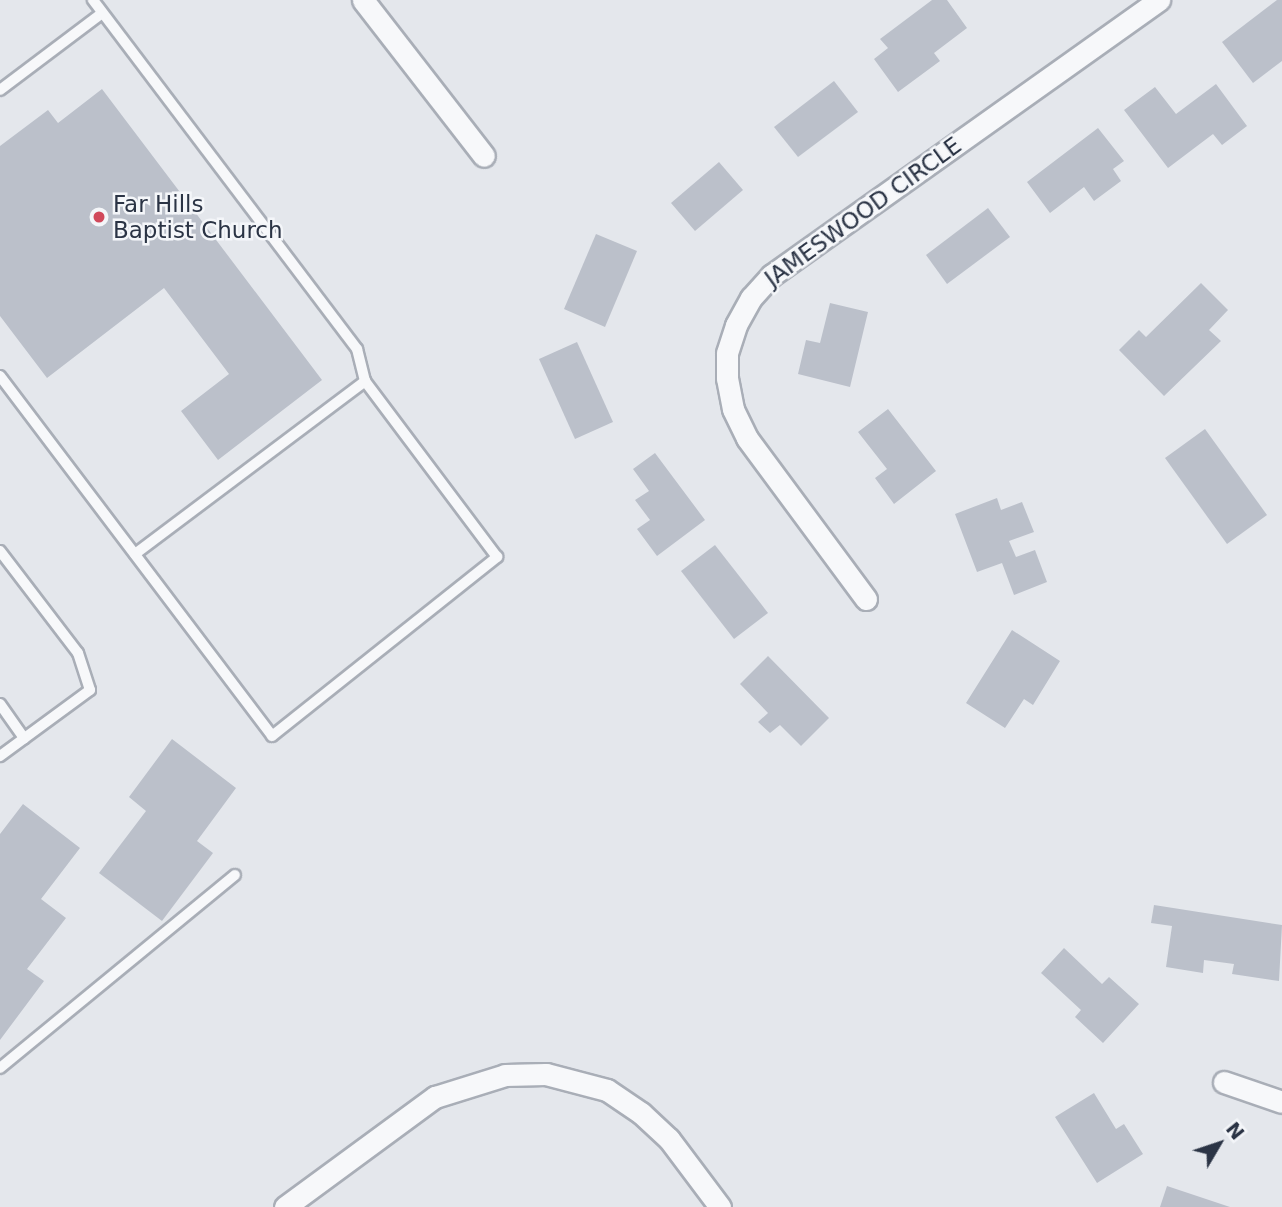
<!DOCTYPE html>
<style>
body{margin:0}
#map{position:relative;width:1282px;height:1207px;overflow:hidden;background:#e4e7ec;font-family:"DejaVu Sans",sans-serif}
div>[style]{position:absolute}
.building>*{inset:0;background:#bbc0ca}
.roads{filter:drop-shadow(2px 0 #a9aeb7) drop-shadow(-2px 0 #a9aeb7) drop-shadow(0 2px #a9aeb7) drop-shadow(0 -2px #a9aeb7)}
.service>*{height:10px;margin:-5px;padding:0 5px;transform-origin:5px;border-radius:5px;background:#f7f8fa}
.minor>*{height:21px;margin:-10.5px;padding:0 10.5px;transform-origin:10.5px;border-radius:10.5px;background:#f7f8fa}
.dots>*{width:19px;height:19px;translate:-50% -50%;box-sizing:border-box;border:4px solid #f4f6f9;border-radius:50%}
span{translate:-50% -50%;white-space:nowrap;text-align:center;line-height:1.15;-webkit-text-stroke:5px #f4f6f9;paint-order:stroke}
.poi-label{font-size:23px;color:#2b3445}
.left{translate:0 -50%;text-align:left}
.street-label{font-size:23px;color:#2b3445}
.north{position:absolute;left:1184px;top:1109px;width:70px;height:70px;-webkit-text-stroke:5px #f4f6f9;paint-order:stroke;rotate:51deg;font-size:19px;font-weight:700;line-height:28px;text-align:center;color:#2b3445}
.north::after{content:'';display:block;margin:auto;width:24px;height:32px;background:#2b3445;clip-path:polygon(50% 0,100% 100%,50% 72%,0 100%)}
</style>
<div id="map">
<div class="building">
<div style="clip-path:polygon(932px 0,947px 0,967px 28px,934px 53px,940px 61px,898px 92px,874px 59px,888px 48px,880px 39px)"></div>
<div style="clip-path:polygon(1277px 0,1282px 0,1282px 61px,1253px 83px,1222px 42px)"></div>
<div style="clip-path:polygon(834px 81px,858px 112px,798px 157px,774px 127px)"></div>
<div style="clip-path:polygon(1216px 84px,1247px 126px,1222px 145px,1213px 134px,1168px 168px,1124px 110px,1155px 87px,1176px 114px)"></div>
<div style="clip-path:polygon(102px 89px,322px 380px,218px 460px,181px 411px,229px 374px,164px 288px,47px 378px,0 316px,0 146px,48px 110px,58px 123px)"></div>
<div style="clip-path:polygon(1098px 128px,1124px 161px,1113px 169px,1121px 181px,1094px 201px,1084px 187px,1050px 213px,1027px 182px)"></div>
<div style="clip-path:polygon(719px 162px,743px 190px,695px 231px,671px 203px)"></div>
<div style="clip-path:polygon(988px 208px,1010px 237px,947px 284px,926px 255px)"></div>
<div style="clip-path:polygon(596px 234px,637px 251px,605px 327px,564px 309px)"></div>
<div style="clip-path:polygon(1201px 283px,1228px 310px,1209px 330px,1221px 341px,1164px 396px,1119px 350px,1139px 330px,1146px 337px)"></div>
<div style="clip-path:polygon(830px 303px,868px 312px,850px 387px,798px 374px,806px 340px,820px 343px)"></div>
<div style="clip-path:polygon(577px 342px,613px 422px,575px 439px,539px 359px)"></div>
<div style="clip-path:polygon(888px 409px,936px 471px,894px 504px,875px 478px,887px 469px,858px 432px)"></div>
<div style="clip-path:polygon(1205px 429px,1267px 515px,1227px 544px,1165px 458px)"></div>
<div style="clip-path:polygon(655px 453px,705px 520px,657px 556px,637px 529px,650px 520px,635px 500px,649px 491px,633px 469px)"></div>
<div style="clip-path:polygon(997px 498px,1001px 510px,1022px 502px,1034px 532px,1009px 541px,1016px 557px,1035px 550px,1047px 582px,1014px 595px,1002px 563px,977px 572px,955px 514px)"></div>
<div style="clip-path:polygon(715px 545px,768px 613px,734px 639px,681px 571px)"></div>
<div style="clip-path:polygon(1012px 630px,1060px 661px,1033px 705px,1024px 699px,1005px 728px,966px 703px)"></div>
<div style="clip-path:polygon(768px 656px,829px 718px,801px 746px,780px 725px,770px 733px,758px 722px,768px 713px,740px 684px)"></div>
<div style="clip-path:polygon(172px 739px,236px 788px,197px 841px,213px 853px,162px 921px,99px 873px,146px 811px,129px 797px)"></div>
<div style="clip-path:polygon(23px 804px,80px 848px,41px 899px,66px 918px,27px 969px,44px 981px,0 1040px,0 834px)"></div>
<div style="clip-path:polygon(1154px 905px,1282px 925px,1279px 981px,1232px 974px,1234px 964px,1204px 960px,1203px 973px,1166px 967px,1172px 926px,1151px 923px)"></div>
<div style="clip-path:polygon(1064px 948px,1102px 984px,1109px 977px,1139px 1004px,1103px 1043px,1075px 1017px,1081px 1010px,1041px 973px)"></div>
<div style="clip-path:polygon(1094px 1093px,1116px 1129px,1124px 1124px,1143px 1154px,1097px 1183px,1055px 1117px)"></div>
<div style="clip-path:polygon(1167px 1186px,1230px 1207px,1160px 1207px)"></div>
</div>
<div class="roads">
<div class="service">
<div style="left:0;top:90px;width:128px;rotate:-37deg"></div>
<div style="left:0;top:376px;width:451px;rotate:52.9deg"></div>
<div style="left:272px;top:736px;width:288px;rotate:-38.5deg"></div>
<div style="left:497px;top:557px;width:220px;rotate:-126.9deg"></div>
<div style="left:365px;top:381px;width:33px;rotate:-104deg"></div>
<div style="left:357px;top:349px;width:438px;rotate:-127.1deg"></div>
<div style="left:0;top:551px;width:128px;rotate:52.6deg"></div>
<div style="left:78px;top:653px;width:39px;rotate:72deg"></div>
<div style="left:90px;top:690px;width:112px;rotate:143.7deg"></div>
<div style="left:135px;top:554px;width:288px;rotate:-36.9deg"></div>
<div style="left:0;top:704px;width:42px;rotate:54.8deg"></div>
<div style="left:0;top:1068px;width:304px;rotate:-39.4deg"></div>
</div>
<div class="minor">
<div style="left:363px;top:0;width:197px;rotate:52.2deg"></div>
<div style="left:866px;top:599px;width:200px;rotate:-126.5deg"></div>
<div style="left:747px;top:438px;width:32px;rotate:-116deg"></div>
<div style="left:733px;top:409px;width:32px;rotate:-101deg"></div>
<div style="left:727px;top:378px;width:25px;rotate:-90deg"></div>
<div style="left:727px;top:353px;width:29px;rotate:-72deg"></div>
<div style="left:736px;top:325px;width:31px;rotate:-61deg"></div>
<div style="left:751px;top:298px;width:31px;rotate:-48deg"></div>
<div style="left:772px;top:275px;width:475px;rotate:-35.4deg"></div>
<div style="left:1224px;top:1082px;width:61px;rotate:19deg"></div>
<div style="left:285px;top:1207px;width:186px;rotate:-36.3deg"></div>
<div style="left:435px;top:1097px;width:73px;rotate:-17.4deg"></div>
<div style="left:505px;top:1075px;width:41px;rotate:-1.4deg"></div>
<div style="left:546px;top:1074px;width:63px;rotate:14.7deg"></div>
<div style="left:607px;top:1090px;width:41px;rotate:34.1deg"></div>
<div style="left:641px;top:1113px;width:38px;rotate:43deg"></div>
<div style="left:669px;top:1139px;width:85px;rotate:53.1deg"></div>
</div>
</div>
<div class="dots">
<div style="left:99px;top:217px;background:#d1495b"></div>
</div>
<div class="poi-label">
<span class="left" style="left:113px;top:217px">Far Hills<br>Baptist Church</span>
</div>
<div class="street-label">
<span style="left:863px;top:212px;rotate:-36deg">JAMESWOOD CIRCLE</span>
</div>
<div class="north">N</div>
</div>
